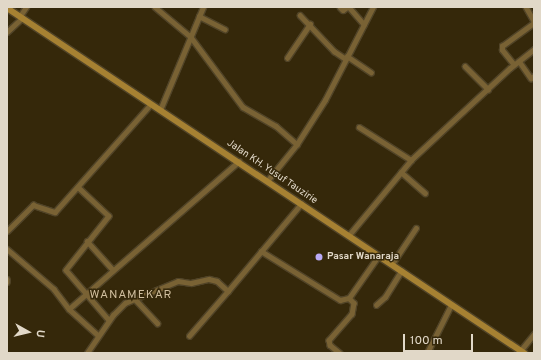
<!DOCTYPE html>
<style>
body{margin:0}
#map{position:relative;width:541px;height:360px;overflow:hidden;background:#35280a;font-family:Overpass,sans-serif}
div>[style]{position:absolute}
.roads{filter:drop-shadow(1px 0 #514428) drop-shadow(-1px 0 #514428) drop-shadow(0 1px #514428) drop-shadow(0 -1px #514428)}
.street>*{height:4.5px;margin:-2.25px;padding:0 2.25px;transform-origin:2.25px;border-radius:2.25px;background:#796234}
.secondary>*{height:6px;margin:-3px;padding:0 3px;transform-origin:3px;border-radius:3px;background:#a68132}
.dots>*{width:11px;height:11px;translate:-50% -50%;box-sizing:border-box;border:2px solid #35280a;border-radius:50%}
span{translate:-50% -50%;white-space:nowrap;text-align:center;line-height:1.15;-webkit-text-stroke:3px #35280a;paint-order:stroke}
.street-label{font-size:10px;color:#e1d8c8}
.poi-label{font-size:10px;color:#e1d8c8;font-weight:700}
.left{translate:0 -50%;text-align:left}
.quarter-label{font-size:12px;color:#d0be9e;letter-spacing:1px}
.frame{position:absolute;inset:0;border:8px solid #e1d8c8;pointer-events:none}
.north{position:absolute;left:8px;top:312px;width:40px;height:40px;-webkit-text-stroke:3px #35280a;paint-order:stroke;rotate:98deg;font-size:11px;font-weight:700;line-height:16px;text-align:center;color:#e1d8c8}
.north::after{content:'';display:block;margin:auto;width:14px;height:18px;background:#e1d8c8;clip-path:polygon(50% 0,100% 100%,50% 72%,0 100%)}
.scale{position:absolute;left:403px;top:334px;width:70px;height:18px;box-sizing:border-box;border:2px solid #e1d8c8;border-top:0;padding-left:5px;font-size:12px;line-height:14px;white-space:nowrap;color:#e1d8c8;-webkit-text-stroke:3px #35280a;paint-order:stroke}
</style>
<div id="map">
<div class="roads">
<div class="street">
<div style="left:155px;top:7px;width:47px;rotate:39.8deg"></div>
<div style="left:191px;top:37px;width:87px;rotate:53.4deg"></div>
<div style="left:243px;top:107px;width:38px;rotate:30deg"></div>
<div style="left:276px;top:126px;width:28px;rotate:41deg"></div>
<div style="left:340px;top:7px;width:4px;rotate:45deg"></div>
<div style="left:343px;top:10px;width:5px;rotate:-37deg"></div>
<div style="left:349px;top:7px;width:23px;rotate:49deg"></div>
<div style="left:526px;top:7px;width:16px;rotate:60deg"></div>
<div style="left:300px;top:15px;width:50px;rotate:46.6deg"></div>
<div style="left:334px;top:51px;width:14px;rotate:34deg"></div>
<div style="left:20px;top:16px;width:11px;rotate:-56deg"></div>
<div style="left:199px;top:16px;width:29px;rotate:27deg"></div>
<div style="left:7px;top:32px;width:21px;rotate:-43deg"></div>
<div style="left:347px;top:56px;width:29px;rotate:34deg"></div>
<div style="left:287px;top:58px;width:41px;rotate:-55.9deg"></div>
<div style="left:519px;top:61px;width:21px;rotate:55deg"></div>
<div style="left:531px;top:78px;width:4px;rotate:-34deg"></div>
<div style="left:514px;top:65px;width:19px;rotate:-129deg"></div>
<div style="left:502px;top:50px;width:4px;rotate:-90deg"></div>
<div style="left:502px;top:46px;width:39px;rotate:-36deg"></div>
<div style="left:465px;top:66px;width:33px;rotate:45deg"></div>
<div style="left:160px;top:110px;width:112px;rotate:-67.3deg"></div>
<div style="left:359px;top:127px;width:62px;rotate:32.4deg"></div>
<div style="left:401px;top:172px;width:32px;rotate:41deg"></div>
<div style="left:268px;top:180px;width:46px;rotate:-51.1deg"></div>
<div style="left:297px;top:144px;width:52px;rotate:-57.5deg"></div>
<div style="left:325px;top:100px;width:105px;rotate:-62.7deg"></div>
<div style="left:78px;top:187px;width:42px;rotate:43.1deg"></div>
<div style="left:109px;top:216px;width:69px;rotate:128.5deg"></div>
<div style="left:66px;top:270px;width:66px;rotate:49.3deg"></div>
<div style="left:7px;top:231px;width:37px;rotate:-45deg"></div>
<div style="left:33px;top:205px;width:23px;rotate:18deg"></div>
<div style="left:55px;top:212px;width:144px;rotate:-48.4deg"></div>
<div style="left:349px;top:235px;width:97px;rotate:-50.4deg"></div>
<div style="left:411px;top:160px;width:135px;rotate:-42.9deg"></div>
<div style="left:510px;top:68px;width:31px;rotate:-38deg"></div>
<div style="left:87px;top:241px;width:39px;rotate:48deg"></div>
<div style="left:7px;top:249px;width:62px;rotate:40.4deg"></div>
<div style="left:54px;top:289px;width:25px;rotate:53deg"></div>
<div style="left:69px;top:309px;width:39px;rotate:42deg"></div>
<div style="left:261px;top:251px;width:93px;rotate:31.8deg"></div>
<div style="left:340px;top:300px;width:9px;rotate:-13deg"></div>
<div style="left:349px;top:298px;width:7px;rotate:45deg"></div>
<div style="left:354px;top:303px;width:11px;rotate:100deg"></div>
<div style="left:352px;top:314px;width:35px;rotate:131deg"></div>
<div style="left:329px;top:340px;width:5px;rotate:79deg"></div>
<div style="left:330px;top:345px;width:13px;rotate:39deg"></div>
<div style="left:392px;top:264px;width:43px;rotate:-56.3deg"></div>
<div style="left:7px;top:279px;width:3px;rotate:90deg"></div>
<div style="left:349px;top:298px;width:52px;rotate:-55.1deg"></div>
<div style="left:135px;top:299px;width:33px;rotate:47deg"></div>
<div style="left:376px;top:305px;width:12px;rotate:-42deg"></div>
<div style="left:385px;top:297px;width:31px;rotate:-58deg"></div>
<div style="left:69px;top:309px;width:225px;rotate:-41deg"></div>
<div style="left:189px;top:336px;width:60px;rotate:-49.1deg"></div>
<div style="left:521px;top:350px;width:21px;rotate:-51deg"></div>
<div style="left:87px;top:353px;width:46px;rotate:-55.6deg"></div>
<div style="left:113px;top:315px;width:17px;rotate:-45deg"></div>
<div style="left:125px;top:303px;width:57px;rotate:-22.5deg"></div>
<div style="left:178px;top:281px;width:13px;rotate:9deg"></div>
<div style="left:191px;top:283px;width:18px;rotate:-13deg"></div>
<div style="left:209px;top:279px;width:8px;rotate:14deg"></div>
<div style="left:217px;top:281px;width:15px;rotate:42deg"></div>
<div style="left:228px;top:291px;width:114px;rotate:-50deg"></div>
<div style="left:427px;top:353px;width:54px;rotate:-63.4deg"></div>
</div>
<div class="secondary">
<div style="left:7px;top:8px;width:622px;rotate:33.72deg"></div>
</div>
</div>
<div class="dots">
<div style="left:319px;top:257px;background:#baaaf6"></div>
</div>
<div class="street-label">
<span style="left:272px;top:172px;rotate:34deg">Jalan KH. Yusuf Tauzirie</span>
</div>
<div class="poi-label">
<span class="left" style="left:327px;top:257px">Pasar Wanaraja</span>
</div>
<div class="quarter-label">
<span style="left:131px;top:296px">WANAMEKAR</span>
</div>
<div class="frame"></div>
<div class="north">U</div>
<div class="scale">100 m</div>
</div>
